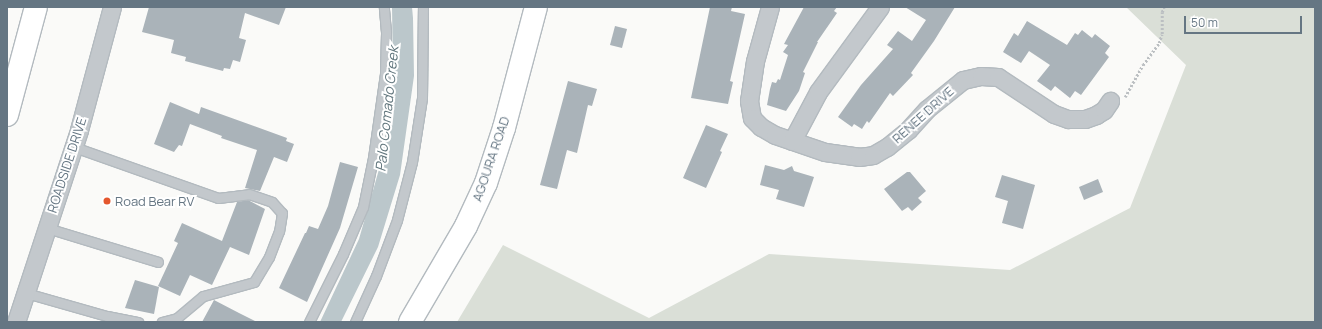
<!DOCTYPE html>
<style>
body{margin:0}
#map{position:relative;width:1322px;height:329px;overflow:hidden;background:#fafaf8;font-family:Manrope,sans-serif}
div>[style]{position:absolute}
.green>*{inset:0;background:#dadfd7}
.water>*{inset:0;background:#bbc7cb}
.building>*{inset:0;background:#aab3b9}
.path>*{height:2.5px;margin-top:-1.25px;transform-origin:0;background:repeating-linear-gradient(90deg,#bbbfc2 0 2px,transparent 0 4px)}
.roads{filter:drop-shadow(1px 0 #b3babf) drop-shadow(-1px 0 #b3babf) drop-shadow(0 1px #b3babf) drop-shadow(0 -1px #b3babf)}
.service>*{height:9px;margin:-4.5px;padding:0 4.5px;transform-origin:4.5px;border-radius:4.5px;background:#c3c8cc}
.minor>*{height:17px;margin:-8.5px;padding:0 8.5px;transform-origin:8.5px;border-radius:8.5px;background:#c3c8cc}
.secondary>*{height:22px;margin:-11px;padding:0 11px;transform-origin:11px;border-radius:11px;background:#fff}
.motorway>*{height:22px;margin:-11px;padding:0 11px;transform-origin:11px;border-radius:11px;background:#fff}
.dots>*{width:11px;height:11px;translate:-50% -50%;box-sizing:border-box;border:2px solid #fff;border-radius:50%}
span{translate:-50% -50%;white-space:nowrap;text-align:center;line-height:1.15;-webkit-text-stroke:4px #fff;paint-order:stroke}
.street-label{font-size:13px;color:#657683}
.poi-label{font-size:13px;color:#657683}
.left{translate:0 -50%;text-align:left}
.water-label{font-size:14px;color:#60757c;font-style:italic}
.frame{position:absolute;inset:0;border:8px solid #657683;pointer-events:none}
.scale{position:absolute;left:1184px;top:16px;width:118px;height:18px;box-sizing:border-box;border:2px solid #657683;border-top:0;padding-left:5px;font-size:12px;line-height:14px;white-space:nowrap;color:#657683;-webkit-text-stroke:3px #fff;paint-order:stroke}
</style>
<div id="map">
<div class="green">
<div style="clip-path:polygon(1126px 7px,1315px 7px,1315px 322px,457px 322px,503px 245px,649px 318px,769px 254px,1010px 270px,1130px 208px,1186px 65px)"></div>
</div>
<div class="water">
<div style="clip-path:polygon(392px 7px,412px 7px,413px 18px,414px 76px,400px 175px,378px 247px,341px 322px,320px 322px,359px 239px,382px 159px,393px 76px)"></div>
</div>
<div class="building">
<div style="clip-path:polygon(149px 7px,286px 7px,279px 25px,245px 13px,239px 38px,246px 40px,240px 62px,233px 60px,230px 69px,224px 68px,223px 71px,185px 61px,186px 57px,171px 53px,174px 40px,142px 32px)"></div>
<div style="clip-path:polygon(710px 7px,732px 7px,731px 11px,745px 14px,730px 81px,733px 82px,728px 104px,691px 98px)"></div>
<div style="clip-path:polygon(804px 7px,837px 7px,834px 11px,837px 13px,817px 42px,818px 42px,803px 72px,805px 73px,799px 91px,786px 111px,767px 105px,770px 89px,772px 82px,776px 83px,778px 79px,780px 80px,788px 55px,783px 52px,788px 45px,784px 44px)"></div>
<div style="clip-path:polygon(905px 7px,955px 7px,934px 41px,911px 73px,913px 75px,893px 96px,890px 93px,869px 123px,867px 121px,862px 129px,854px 124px,852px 127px,838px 117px,861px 85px,893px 49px,887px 45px,898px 31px,912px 41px,926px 20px)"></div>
<div style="clip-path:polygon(1027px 21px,1067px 45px,1075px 33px,1078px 35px,1082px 30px,1092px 38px,1095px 34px,1110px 46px,1105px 53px,1109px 57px,1081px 95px,1075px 91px,1070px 98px,1055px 86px,1051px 91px,1037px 81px,1050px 65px,1029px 51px,1021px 63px,1003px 52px,1014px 33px,1018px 36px)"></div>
<div style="clip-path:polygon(615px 26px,627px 29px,622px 48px,610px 45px)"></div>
<div style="clip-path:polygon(568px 81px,597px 89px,592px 106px,588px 105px,577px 153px,567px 150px,557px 189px,540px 185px)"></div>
<div style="clip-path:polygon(170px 102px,199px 114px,201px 107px,287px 138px,286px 141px,294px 144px,287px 162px,274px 157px,260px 191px,245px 188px,257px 150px,221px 138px,222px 136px,190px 124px,182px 146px,179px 145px,174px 152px,154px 144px)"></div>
<div style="clip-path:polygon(706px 125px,728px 134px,720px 151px,722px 152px,706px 188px,683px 178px)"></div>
<div style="clip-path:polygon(340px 162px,358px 167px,340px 228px,307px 302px,279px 288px,305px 233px,306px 233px,309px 226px,318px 229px,328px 206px)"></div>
<div style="clip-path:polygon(765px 165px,784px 170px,792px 166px,794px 171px,814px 177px,804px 207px,776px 199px,779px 190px,760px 185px)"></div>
<div style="clip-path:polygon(907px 172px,910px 172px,926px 191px,918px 198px,922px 202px,912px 211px,908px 207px,902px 211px,884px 189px)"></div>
<div style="clip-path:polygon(1002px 175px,1035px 185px,1023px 229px,1002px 223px,1008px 201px,995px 197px)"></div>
<div style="clip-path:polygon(1098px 179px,1103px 192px,1084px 200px,1079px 187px)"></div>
<div style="clip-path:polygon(248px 200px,265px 209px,249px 255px,230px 247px,212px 285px,190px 275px,180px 296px,158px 286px,178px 243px,174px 241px,182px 223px,222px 241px,237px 202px)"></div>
<div style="clip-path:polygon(135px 280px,159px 287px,154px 314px,125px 308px)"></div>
<div style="clip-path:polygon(214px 300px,239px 313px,257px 322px,202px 322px)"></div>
</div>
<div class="path">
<div style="left:1125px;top:97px;width:37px;rotate:-61deg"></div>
<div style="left:1143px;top:65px;width:27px;rotate:-54deg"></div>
<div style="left:1159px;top:43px;width:9px;rotate:-72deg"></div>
<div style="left:1162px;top:34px;width:22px;rotate:-90deg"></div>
<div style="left:1162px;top:12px;width:5px;rotate:-68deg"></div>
</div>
<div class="roads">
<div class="service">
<div style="left:74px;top:147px;width:153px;rotate:19.5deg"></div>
<div style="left:218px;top:198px;width:31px;rotate:-7deg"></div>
<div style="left:249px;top:194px;width:24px;rotate:19deg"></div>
<div style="left:272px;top:202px;width:15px;rotate:48deg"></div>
<div style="left:282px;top:213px;width:18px;rotate:99deg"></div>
<div style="left:279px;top:231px;width:28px;rotate:111deg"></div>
<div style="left:269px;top:257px;width:29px;rotate:121deg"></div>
<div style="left:254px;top:282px;width:53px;rotate:164.6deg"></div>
<div style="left:203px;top:296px;width:34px;rotate:140deg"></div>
<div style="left:177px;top:318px;width:16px;rotate:165deg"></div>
<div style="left:47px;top:228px;width:116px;rotate:17deg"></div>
<div style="left:26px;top:293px;width:84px;rotate:15.9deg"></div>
<div style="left:107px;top:316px;width:32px;rotate:11deg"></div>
<div style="left:309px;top:322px;width:76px;rotate:-63.4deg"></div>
<div style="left:343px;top:254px;width:51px;rotate:-66.9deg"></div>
<div style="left:363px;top:207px;width:50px;rotate:-78.5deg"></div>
<div style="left:373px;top:158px;width:85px;rotate:-81.9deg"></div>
<div style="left:385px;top:74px;width:42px;rotate:-88.6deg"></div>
<div style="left:386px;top:32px;width:25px;rotate:-95deg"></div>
<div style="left:355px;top:322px;width:51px;rotate:-65.5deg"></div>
<div style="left:376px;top:276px;width:60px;rotate:-69.4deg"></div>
<div style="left:397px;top:220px;width:60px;rotate:-75.5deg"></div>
<div style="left:412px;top:162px;width:65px;rotate:-81.1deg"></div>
<div style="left:422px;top:98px;width:91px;rotate:-89.4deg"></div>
</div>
<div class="minor">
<div style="left:770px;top:7px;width:56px;rotate:105.5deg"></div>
<div style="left:755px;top:61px;width:40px;rotate:98.5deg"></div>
<div style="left:749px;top:101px;width:17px;rotate:80deg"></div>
<div style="left:752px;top:118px;width:13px;rotate:45deg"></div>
<div style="left:761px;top:127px;width:16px;rotate:30deg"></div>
<div style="left:775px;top:135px;width:53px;rotate:18.8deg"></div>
<div style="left:825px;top:152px;width:34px;rotate:8deg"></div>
<div style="left:859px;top:157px;width:14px;rotate:-8deg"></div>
<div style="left:873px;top:155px;width:16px;rotate:-30deg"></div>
<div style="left:887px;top:147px;width:27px;rotate:-39deg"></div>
<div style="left:908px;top:130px;width:28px;rotate:-48deg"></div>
<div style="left:927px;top:109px;width:46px;rotate:-38.9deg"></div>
<div style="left:963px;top:80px;width:18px;rotate:-13deg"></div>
<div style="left:981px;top:76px;width:17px;rotate:3deg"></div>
<div style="left:998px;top:77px;width:67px;rotate:33.5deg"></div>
<div style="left:1054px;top:114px;width:15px;rotate:20deg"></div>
<div style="left:1068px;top:119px;width:17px"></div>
<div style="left:1085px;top:119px;width:12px;rotate:-20deg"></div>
<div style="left:1096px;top:115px;width:9px;rotate:-32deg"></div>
<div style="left:1104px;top:110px;width:11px;rotate:-56deg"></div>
<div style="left:792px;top:141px;width:55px;rotate:-62deg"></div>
<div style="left:818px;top:92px;width:105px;rotate:-53.9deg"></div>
<div style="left:16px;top:322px;width:202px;rotate:-71.8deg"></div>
<div style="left:79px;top:130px;width:127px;rotate:-75deg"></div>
</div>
<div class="secondary">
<div style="left:410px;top:322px;width:111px;rotate:-59.7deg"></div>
<div style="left:466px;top:226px;width:47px;rotate:-65.1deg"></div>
<div style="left:486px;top:183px;width:58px;rotate:-71.9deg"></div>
<div style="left:504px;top:128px;width:125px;rotate:-75.2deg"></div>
</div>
<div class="motorway">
<div style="left:7px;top:115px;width:112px;rotate:-75deg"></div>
</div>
</div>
<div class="dots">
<div style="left:107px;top:201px;background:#e4572e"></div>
</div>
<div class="street-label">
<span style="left:923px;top:115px;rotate:-42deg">RENEE DRIVE</span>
<span style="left:491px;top:159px;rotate:-71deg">AGOURA ROAD</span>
<span style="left:67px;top:165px;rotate:-72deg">ROADSIDE DRIVE</span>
</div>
<div class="poi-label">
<span class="left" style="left:115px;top:201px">Road Bear RV</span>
</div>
<div class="water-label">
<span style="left:387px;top:109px;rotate:-84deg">Palo Comado Creek</span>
</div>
<div class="frame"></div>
<div class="scale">50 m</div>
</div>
